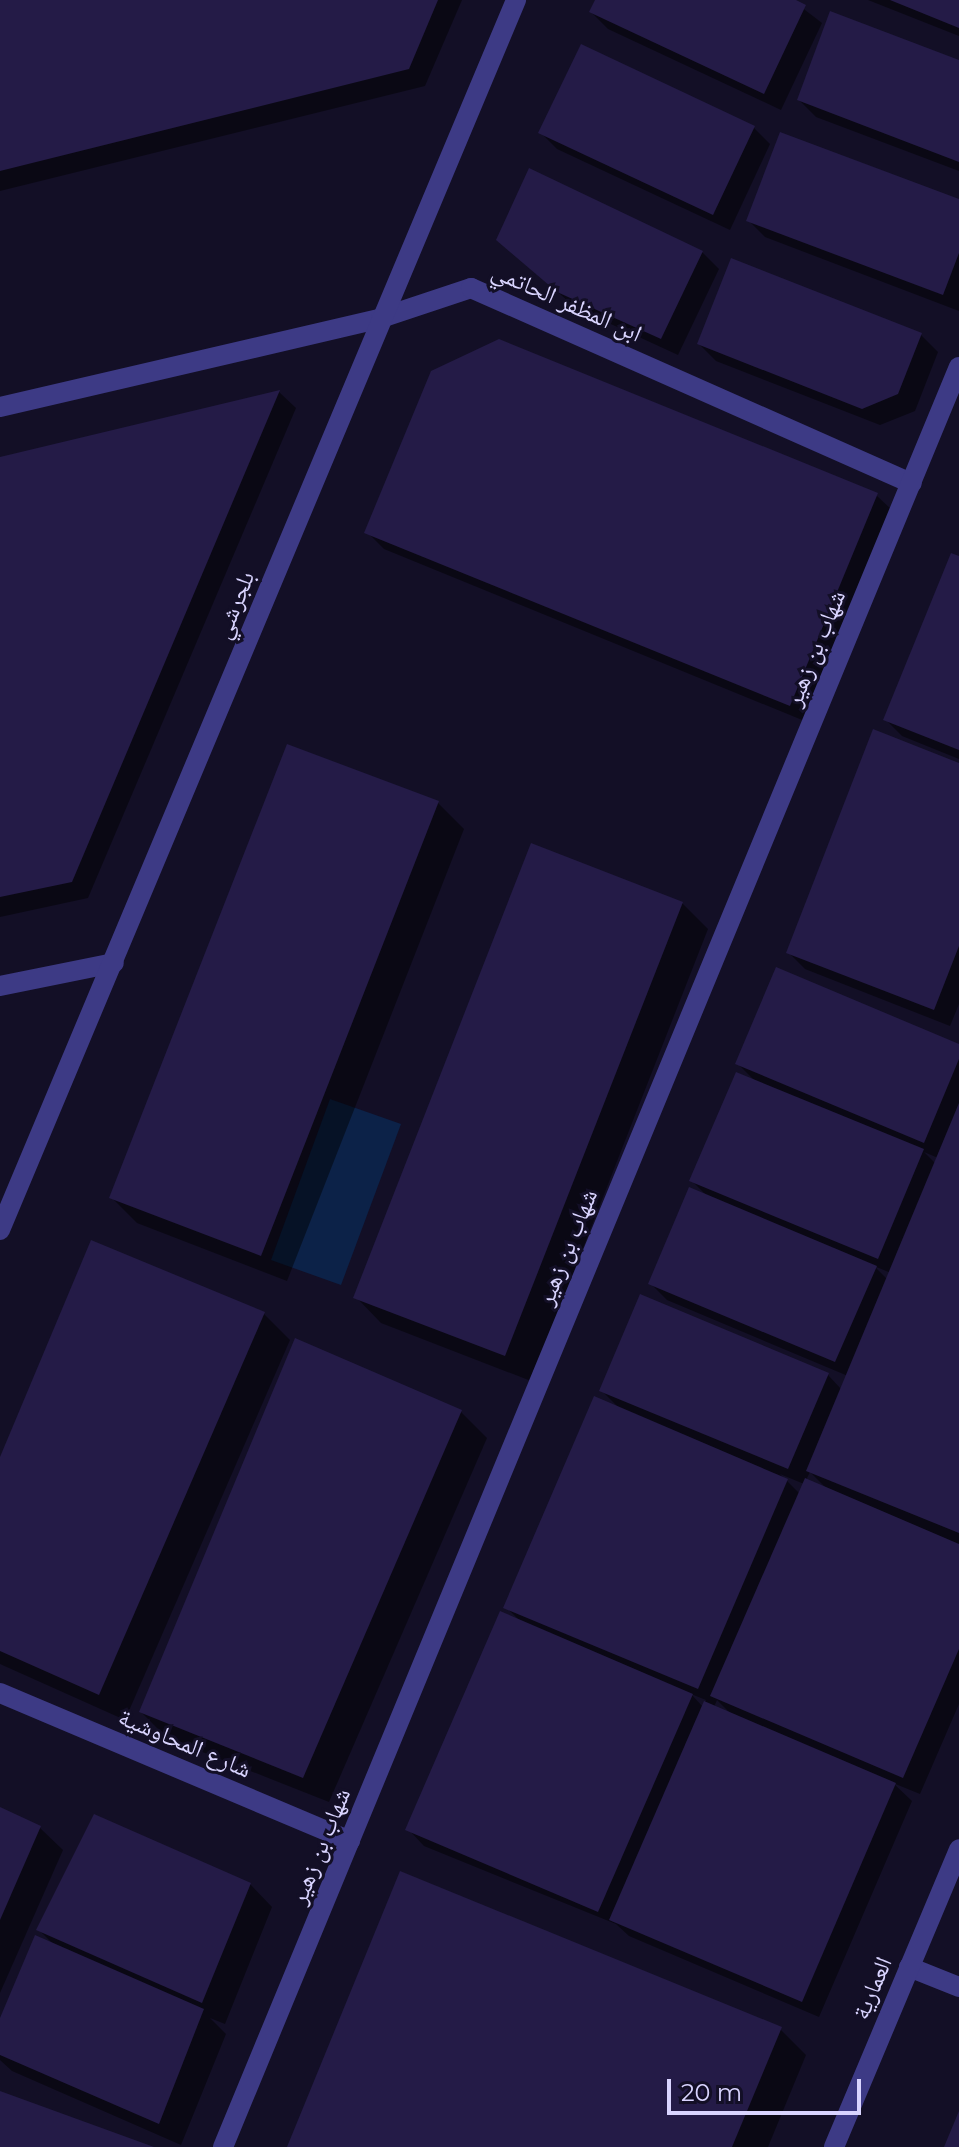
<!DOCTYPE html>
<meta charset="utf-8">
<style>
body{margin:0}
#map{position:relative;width:959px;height:2147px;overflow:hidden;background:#130f26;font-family:Montserrat,"Noto Naskh Arabic",sans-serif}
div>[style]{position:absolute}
.water>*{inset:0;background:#0c2248}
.shadow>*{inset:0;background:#0007}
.building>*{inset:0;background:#241b47}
.minor>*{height:20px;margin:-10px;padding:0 10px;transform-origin:10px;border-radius:10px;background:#3d3a85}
span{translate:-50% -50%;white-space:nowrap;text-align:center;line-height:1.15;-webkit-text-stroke:6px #130f26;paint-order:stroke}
.street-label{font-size:24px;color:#d9d4ff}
.scale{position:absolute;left:667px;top:2079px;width:194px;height:36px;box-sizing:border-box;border:4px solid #d9d4ff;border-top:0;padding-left:10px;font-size:24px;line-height:28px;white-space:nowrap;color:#d9d4ff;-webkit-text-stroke:6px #130f26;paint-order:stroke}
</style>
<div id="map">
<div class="water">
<div style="clip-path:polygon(330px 1099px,401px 1124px,341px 1285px,271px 1260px)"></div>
</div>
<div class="shadow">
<div style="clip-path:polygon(0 0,462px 0,425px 86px,0 191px)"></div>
<div style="clip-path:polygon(597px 0,792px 0,822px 23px,781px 110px,608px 29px,591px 12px)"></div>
<div style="clip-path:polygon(868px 0,959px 0,959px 36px)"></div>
<div style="clip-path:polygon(959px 62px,959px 171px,816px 117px,799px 100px)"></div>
<div style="clip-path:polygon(753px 127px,770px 144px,730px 230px,557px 149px,541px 133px)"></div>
<div style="clip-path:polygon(959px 201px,959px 311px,765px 237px,748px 220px)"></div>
<div style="clip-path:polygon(498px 240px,702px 252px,719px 269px,678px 355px,576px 308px)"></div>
<div style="clip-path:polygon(732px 260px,921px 335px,938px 352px,915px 411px,880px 425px,716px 361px,699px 344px)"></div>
<div style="clip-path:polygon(279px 392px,296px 408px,88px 898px,0 917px,0 459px)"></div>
<div style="clip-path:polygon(876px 495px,893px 511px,807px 722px,384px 549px,367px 532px)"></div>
<div style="clip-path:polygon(959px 558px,959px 759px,902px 736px,885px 719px)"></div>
<div style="clip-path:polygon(959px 765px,959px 1004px,950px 1026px,805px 969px,788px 952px)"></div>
<div style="clip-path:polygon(438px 803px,464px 829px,287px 1281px,137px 1223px,111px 1197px)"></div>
<div style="clip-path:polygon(682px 903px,708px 929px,531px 1381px,381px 1323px,356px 1297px)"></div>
<div style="clip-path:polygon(evenodd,959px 1046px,959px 1704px,920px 1794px,893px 1783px,912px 1801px,819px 2017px,629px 1936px,616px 1924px,424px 1846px,408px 1829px,521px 1622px,506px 1607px,621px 1410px,602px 1391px,828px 1375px,842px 1390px,848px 1376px,667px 1300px,650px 1283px,708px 1197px,692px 1181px,756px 1082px,738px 1064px,959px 1046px,924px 1152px,938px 1158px,936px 1164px,924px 1152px,959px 1046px,874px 1266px,891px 1273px,888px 1280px,874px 1266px,959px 1046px,810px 1472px,827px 1489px,806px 1480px,810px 1472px,959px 1046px,780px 1474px,804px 1484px,800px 1494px,780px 1474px,959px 1046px,691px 1694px,706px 1700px,703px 1707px,691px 1694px,959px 1046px,717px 1700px,731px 1714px,714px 1707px,717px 1700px)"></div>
<div style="clip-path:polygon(264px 1314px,290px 1340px,125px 1720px,0 1664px,0 1462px)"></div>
<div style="clip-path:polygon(461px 1412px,487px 1438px,329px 1802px,167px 1738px,141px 1712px)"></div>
<div style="clip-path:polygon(0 1809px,40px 1828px,63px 1850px,0 1993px)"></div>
<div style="clip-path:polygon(250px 1884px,272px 1907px,225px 2024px,210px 2018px,226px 2034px,181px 2145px,12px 2071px,0 2060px,0 2023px,54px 1945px,38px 1929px)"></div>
<div style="clip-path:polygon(780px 2029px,806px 2055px,768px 2147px,289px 2147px)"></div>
</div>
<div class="building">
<div style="clip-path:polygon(0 0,438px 0,409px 69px,0 171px)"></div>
<div style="clip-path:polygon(595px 0,796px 0,806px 5px,764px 94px,589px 12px)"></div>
<div style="clip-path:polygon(890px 0,959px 0,959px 28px)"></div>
<div style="clip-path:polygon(830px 11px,959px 60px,959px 162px,797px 100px)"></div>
<div style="clip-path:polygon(581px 44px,755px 126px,713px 215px,538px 133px)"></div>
<div style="clip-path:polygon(780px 132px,959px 199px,959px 253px,943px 295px,746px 221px)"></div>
<div style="clip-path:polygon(529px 168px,703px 251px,661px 339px,557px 292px,496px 240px)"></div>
<div style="clip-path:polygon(731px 258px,922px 333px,898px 394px,862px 409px,697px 344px)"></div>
<div style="clip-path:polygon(499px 339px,878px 493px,790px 706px,364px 533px,431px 371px)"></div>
<div style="clip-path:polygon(280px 390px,72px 882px,0 897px,0 457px)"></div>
<div style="clip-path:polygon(951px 553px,959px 556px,959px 750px,883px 720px)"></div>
<div style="clip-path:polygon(873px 729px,959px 763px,959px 946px,934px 1010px,786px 953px)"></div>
<div style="clip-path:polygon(287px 744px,439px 801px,261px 1256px,109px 1198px)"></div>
<div style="clip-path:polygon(531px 843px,683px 902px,505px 1356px,353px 1298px)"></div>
<div style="clip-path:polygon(776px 967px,959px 1044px,959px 1059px,924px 1143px,735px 1064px)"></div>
<div style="clip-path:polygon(736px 1072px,924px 1149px,878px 1259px,689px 1181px)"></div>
<div style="clip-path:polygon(959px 1103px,959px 1533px,806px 1471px)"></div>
<div style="clip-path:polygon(689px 1187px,877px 1266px,835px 1362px,648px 1284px)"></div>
<div style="clip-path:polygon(91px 1240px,265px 1312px,99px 1695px,0 1651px,0 1457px)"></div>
<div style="clip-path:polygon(640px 1294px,829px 1373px,788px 1469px,599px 1391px)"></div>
<div style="clip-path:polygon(295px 1338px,462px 1410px,303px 1778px,139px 1712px)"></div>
<div style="clip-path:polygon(594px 1396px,788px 1479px,698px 1689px,503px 1608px)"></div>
<div style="clip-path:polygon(805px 1478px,959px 1544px,959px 1649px,903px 1778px,710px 1696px)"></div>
<div style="clip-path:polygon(500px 1611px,693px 1694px,598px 1912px,405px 1830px)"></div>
<div style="clip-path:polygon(704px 1701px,896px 1783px,802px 2002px,609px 1920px)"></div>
<div style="clip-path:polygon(0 1807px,41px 1826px,0 1920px)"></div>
<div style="clip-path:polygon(94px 1814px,251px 1883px,202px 2003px,36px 1930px)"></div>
<div style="clip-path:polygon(400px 1871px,782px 2027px,732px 2147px,287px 2147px)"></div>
<div style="clip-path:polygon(35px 1935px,204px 2009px,159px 2124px,0 2055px,0 2018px)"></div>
<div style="clip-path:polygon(0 2091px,154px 2147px,0 2147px)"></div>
<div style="clip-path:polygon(959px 2111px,959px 2147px,944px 2147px)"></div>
</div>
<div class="minor">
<div style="left:0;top:407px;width:391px;rotate:-13.1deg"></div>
<div style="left:381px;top:318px;width:95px;rotate:-18.4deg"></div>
<div style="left:471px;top:288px;width:482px;rotate:23.9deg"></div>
<div style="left:0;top:986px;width:116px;rotate:-11.4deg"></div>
<div style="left:0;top:1230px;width:1334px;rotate:-67.24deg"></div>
<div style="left:0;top:1693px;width:380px;rotate:22.9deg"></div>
<div style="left:909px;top:1967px;width:54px;rotate:21.8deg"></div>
<div style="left:223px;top:2147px;width:1926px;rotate:-67.54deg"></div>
<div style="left:834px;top:2147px;width:323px;rotate:-67.2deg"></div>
</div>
<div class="street-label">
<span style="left:567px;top:302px;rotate:24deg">ابن المظفر الحاتمي</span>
<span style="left:234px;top:605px;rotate:-68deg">بلجرشي</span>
<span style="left:815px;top:648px;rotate:-68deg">شهاب بن زهير</span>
<span style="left:567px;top:1247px;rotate:-68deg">شهاب بن زهير</span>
<span style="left:185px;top:1743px;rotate:23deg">شارع المحاوشية</span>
<span style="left:320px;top:1846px;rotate:-68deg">شهاب بن زهير</span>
<span style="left:872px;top:1988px;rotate:-67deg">العمارية</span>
</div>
<div class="scale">20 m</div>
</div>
